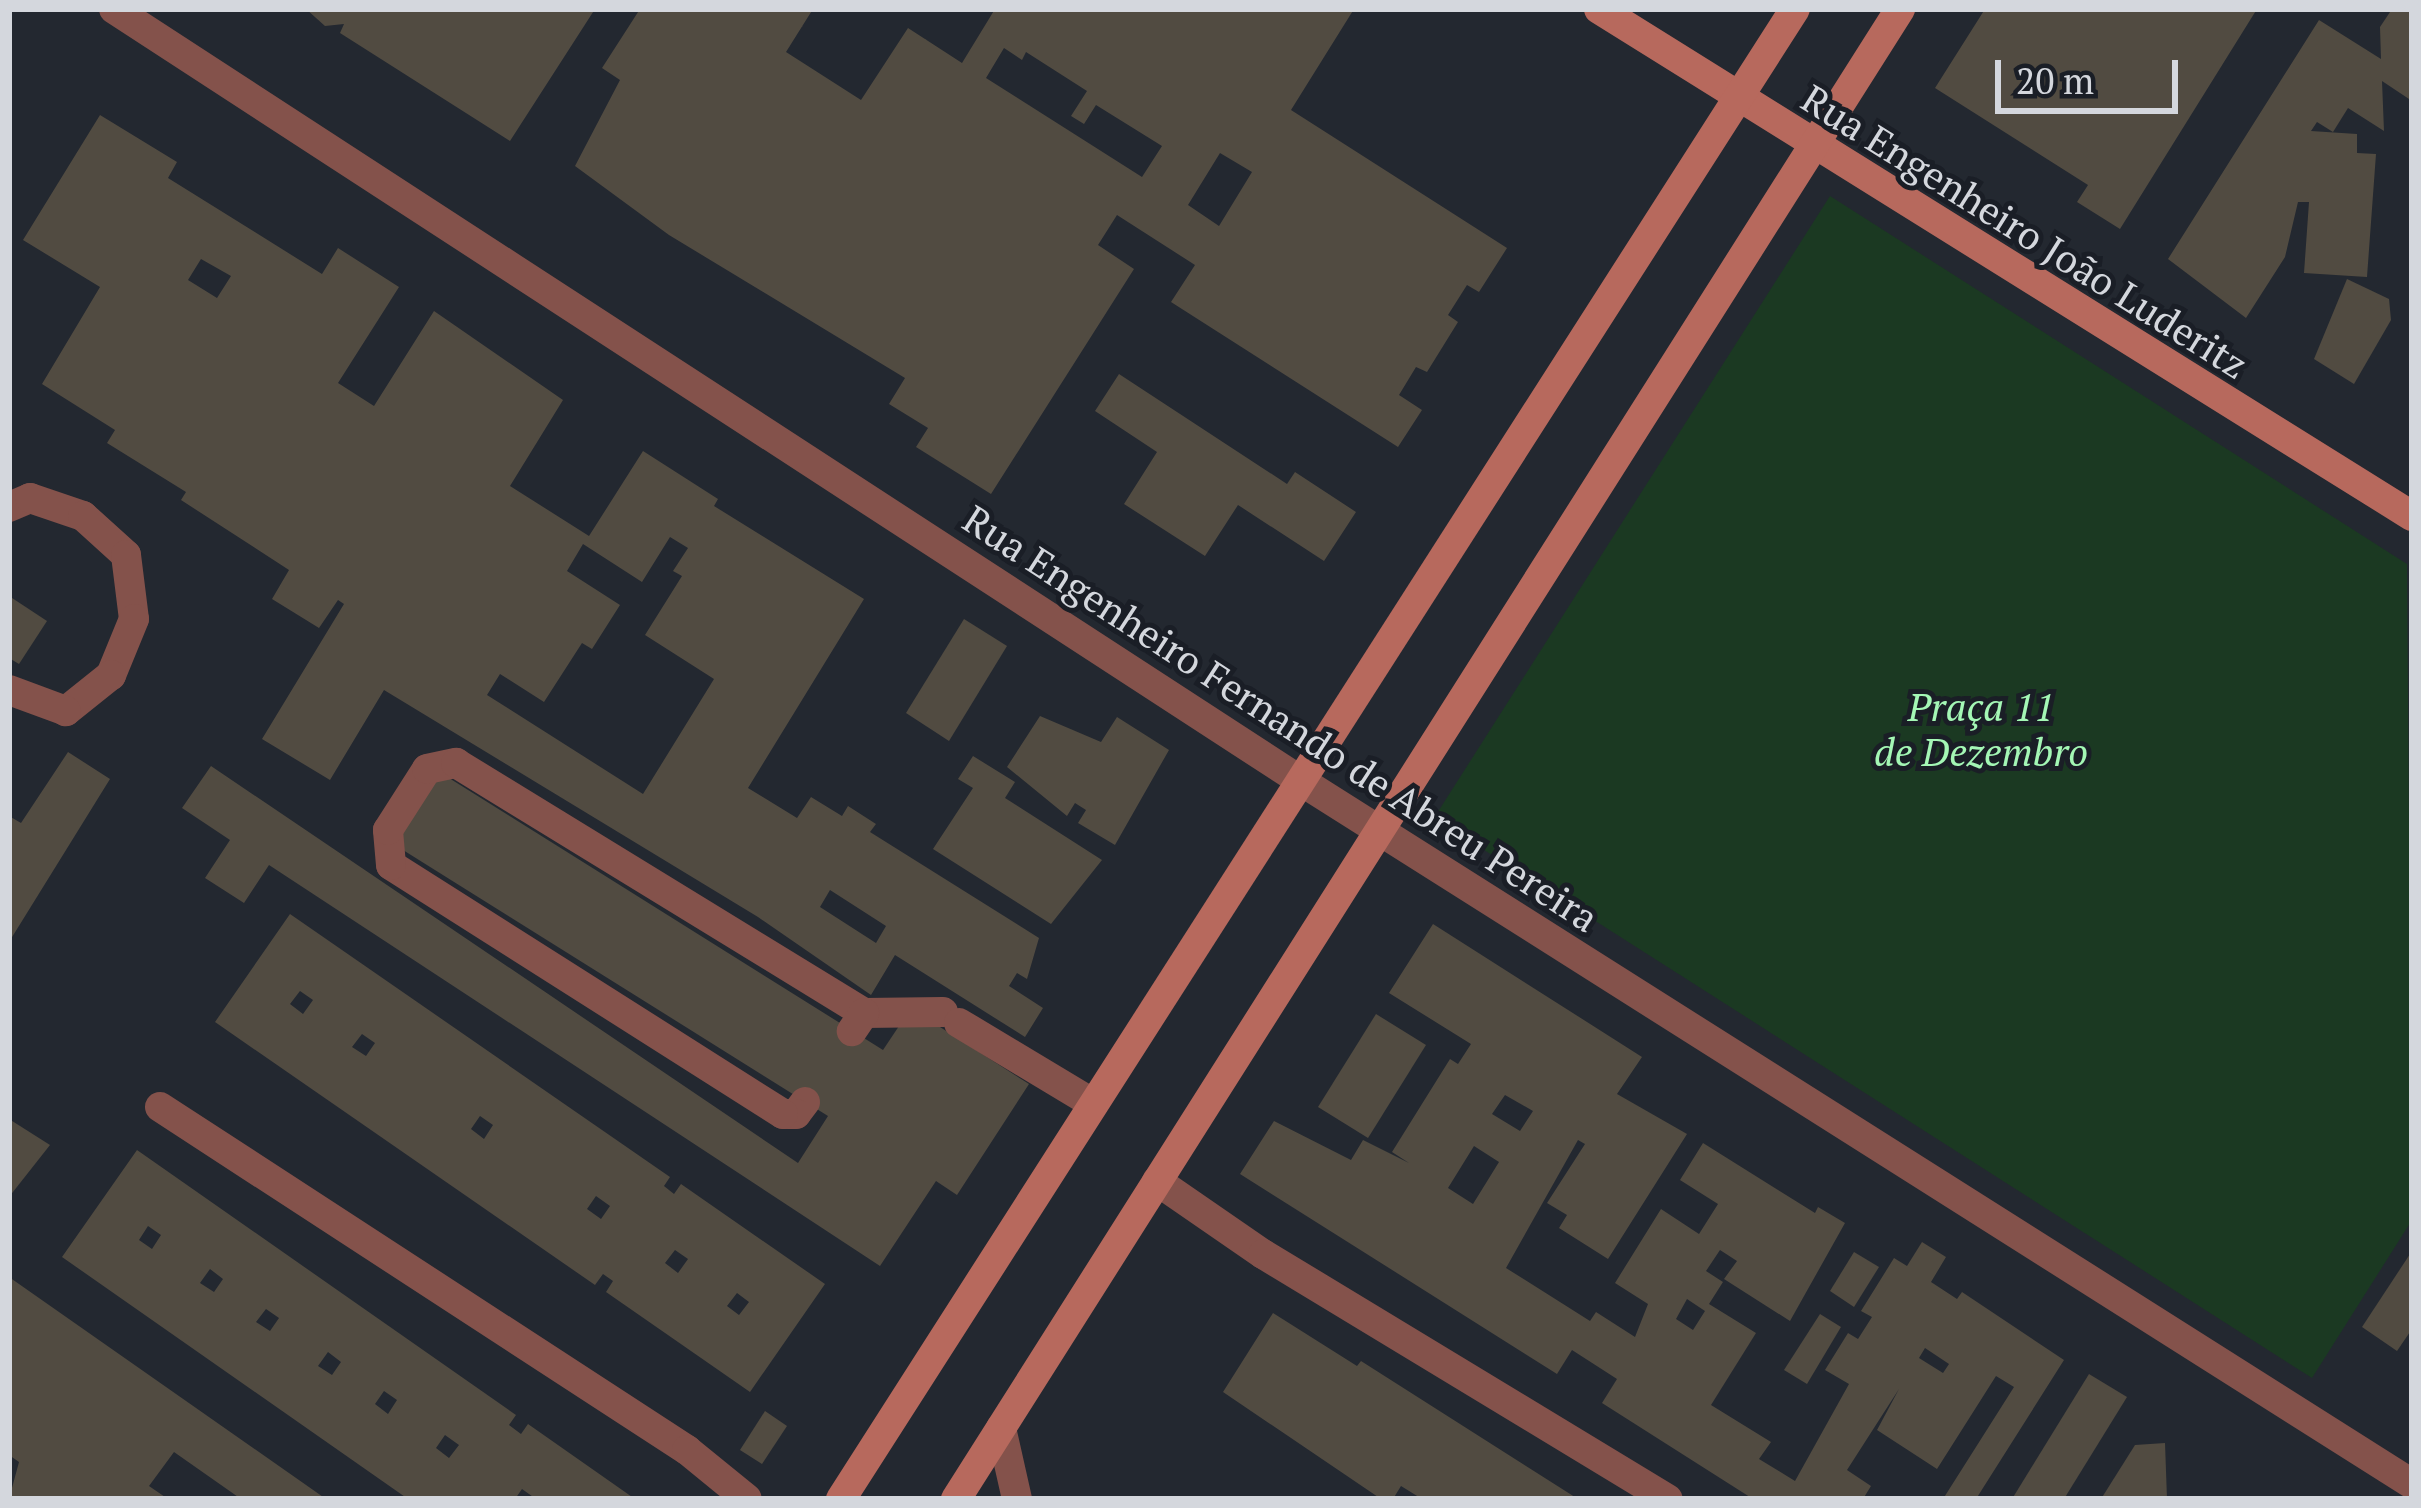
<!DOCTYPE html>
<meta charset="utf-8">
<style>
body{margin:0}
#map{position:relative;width:2421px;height:1508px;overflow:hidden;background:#232830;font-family:"PT Serif",serif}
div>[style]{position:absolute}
.green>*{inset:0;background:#1b3922}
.building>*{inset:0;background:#514b41}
.lane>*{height:30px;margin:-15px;padding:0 15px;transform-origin:15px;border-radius:15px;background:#84524b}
.street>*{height:30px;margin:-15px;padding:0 15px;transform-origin:15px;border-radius:15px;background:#84524b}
.secondary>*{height:30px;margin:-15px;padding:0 15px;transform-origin:15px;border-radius:15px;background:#b7695d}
span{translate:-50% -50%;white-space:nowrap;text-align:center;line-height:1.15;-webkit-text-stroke:10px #1a1e26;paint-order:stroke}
.street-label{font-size:39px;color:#d4d7dd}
.park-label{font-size:39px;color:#a4f7b5;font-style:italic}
.frame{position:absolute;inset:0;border:12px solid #d4d7dd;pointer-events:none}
.scale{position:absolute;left:1995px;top:60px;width:183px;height:54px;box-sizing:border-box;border:6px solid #d4d7dd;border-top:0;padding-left:15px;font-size:36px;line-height:42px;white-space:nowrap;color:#d4d7dd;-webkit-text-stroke:9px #1a1e26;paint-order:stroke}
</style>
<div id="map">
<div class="green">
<div style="clip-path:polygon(1830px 196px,2407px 564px,2412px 1220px,2312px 1378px,1434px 818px)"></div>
</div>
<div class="building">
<div style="clip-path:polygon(306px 9px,595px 9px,510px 141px,340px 33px,344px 24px,325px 26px)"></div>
<div style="clip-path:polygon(evenodd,640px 9px,813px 9px,786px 52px,861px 100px,908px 28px,962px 63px,995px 9px,1354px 9px,1291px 110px,1507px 248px,1479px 292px,1467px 285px,1448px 315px,1458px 322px,1427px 372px,1416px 367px,1399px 395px,1422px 410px,1398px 447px,1171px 302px,1195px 265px,1117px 215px,1098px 245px,1134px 269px,991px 494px,916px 447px,928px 428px,889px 404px,905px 378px,669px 235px,575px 166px,620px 80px,602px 68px,640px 9px,1004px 48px,1022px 60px,1026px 52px,1087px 91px,1071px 116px,1084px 124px,1096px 105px,1162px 146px,1142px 177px,986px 78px,1004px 48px,640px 9px,1220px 153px,1252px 172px,1219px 226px,1188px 205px,1220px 153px)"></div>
<div style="clip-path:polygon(1985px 9px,2257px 9px,2120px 229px,2077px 202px,2088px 185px,1935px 88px)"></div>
<div style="clip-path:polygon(2392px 9px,2412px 9px,2412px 101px,2382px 81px,2384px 131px,2348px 108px,2333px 132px,2317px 122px,2311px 131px,2357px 134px,2357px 153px,2376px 154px,2367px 277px,2304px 273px,2309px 202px,2298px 202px,2285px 257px,2246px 318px,2168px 259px,2319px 20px,2381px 59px,2380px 27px)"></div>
<div style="clip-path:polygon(evenodd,100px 115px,177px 162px,168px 178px,322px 274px,338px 248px,399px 287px,338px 383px,374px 406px,434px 311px,563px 400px,510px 486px,589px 536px,643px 451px,718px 499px,714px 506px,864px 599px,748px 788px,797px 818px,811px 797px,842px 816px,848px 806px,876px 824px,870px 832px,1039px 938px,1027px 979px,1017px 973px,1009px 986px,1043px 1008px,1025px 1037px,895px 955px,871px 995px,758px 917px,384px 690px,330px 780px,262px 739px,344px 604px,338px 600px,319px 628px,272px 599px,289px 570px,181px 500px,186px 492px,107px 443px,115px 430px,42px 384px,100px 287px,23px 240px,100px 115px,201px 259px,231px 276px,217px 298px,188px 280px,201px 259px,100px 115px,670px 537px,688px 548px,673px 571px,682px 576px,645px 635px,714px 679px,643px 794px,487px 695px,500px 674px,544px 702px,582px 643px,592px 649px,620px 605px,567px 571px,583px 544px,642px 582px,670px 537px,100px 115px,830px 890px,886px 926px,876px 943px,820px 907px,830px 890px)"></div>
<div style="clip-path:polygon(2347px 279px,2389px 299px,2391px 320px,2354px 384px,2314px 359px)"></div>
<div style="clip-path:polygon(1119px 374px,1287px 484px,1295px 472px,1356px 512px,1324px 561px,1238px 505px,1205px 556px,1124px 504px,1157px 452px,1095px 411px)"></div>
<div style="clip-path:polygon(9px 596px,47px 621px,19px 664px,9px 658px)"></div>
<div style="clip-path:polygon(964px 619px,1007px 646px,949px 741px,906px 713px)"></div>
<div style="clip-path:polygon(1040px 716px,1101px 742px,1117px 717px,1169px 750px,1115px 845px,1078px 823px,1086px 810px,1075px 803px,1067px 816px,1007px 767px)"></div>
<div style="clip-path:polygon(68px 752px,110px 779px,9px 942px,9px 816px,21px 823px)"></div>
<div style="clip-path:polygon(973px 756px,1015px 782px,1005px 798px,1102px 860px,1051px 924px,933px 849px,973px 788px,958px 779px)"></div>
<div style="clip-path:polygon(211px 766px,798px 1163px,828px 1116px,395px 845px,441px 773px,883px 1050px,899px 1026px,940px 1027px,1029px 1084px,957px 1195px,936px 1181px,880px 1266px,269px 865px,244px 903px,205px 878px,230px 840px,182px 808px)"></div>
<div style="clip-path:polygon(evenodd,290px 914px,670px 1177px,664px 1186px,674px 1194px,681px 1184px,825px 1284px,750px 1392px,606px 1292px,613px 1281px,603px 1274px,595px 1285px,215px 1022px,290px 914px,300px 991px,313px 1000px,303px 1014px,290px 1004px,300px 991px,290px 914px,362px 1034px,375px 1043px,366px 1056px,352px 1047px,362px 1034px,290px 914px,480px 1116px,493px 1125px,484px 1139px,471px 1129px,480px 1116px,290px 914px,596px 1196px,610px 1206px,601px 1219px,587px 1209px,596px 1196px,290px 914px,675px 1250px,688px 1259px,678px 1273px,665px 1263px,675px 1250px,290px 914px,737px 1293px,749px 1302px,739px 1315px,727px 1306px,737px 1293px)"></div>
<div style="clip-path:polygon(evenodd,1433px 924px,1642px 1057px,1617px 1094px,1687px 1134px,1608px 1259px,1559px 1228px,1567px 1215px,1547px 1203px,1585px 1144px,1578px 1140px,1506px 1268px,1590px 1321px,1596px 1312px,1635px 1337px,1648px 1304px,1615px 1283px,1661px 1209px,1699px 1234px,1718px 1204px,1680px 1180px,1703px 1143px,1815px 1213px,1818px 1207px,1845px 1223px,1790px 1321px,1724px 1279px,1737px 1261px,1720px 1250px,1706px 1271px,1723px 1282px,1709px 1304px,1756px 1333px,1711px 1405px,1771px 1442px,1759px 1459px,1795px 1481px,1849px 1384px,1825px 1370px,1848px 1333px,1858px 1339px,1872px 1317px,1861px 1311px,1894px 1258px,1907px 1266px,1922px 1242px,1946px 1257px,1931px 1282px,1957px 1299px,1962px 1292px,2064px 1360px,1976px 1499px,1943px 1499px,2014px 1387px,1996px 1376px,1937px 1469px,1877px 1430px,1899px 1389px,1847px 1470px,1871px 1486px,1863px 1499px,1753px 1499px,1602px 1403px,1617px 1379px,1572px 1350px,1557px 1374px,1240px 1174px,1274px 1121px,1351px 1160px,1363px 1140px,1409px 1163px,1392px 1152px,1450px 1059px,1458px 1064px,1471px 1044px,1389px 993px,1433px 924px,1505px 1095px,1533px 1111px,1520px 1131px,1492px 1114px,1505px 1095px,1433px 924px,1474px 1146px,1499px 1162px,1473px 1204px,1448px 1188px,1474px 1146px,1433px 924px,1687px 1299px,1705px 1311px,1693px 1330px,1676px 1319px,1687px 1299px,1433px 924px,1925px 1348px,1949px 1364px,1943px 1373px,1919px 1358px,1925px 1348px)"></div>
<div style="clip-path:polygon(1376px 1014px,1426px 1045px,1368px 1138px,1318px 1107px)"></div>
<div style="clip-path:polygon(9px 1119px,50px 1145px,9px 1197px)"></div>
<div style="clip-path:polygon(evenodd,137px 1150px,516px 1415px,509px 1425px,521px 1434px,528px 1424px,635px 1499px,536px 1499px,522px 1489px,515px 1499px,408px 1499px,62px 1257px,137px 1150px,148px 1226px,161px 1235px,152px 1249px,139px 1240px,148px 1226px,137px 1150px,210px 1269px,223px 1279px,214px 1292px,200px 1283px,210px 1269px,137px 1150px,266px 1309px,279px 1318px,270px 1331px,256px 1322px,266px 1309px,137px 1150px,328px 1352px,341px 1362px,332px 1375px,318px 1366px,328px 1352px,137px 1150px,384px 1391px,397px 1400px,388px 1414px,375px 1404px,384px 1391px,137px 1150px,445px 1435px,459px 1445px,449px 1458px,436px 1448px,445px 1435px)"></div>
<div style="clip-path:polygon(2412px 1251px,2412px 1329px,2397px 1351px,2362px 1327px)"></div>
<div style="clip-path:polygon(1854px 1252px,1879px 1267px,1854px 1307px,1830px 1291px)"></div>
<div style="clip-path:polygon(9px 1277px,326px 1499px,241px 1499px,174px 1452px,149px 1486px,168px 1499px,9px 1499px,19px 1462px,9px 1455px)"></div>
<div style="clip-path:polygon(1273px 1313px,1357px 1366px,1361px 1361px,1578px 1499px,1422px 1499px,1401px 1486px,1393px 1499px,1381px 1499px,1223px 1392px)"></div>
<div style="clip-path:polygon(1820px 1314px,1841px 1327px,1807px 1384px,1784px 1370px)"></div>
<div style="clip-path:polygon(2089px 1374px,2127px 1397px,2064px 1499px,2012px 1499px)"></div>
<div style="clip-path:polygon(765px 1411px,787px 1426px,762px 1464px,740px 1450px)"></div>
<div style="clip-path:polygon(2165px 1443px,2167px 1499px,2101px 1499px,2135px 1445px)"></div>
</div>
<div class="lane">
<div style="left:9px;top:507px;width:23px;rotate:-23deg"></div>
<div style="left:30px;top:498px;width:56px;rotate:18.8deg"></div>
<div style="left:83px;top:516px;width:58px;rotate:42.2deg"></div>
<div style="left:126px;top:555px;width:64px;rotate:82.9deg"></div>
<div style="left:134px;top:619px;width:61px;rotate:112.3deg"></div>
<div style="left:111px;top:675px;width:58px;rotate:141.3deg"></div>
<div style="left:66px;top:711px;width:61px;rotate:-159.8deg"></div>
<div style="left:864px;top:1013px;width:79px;rotate:-0.7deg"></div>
<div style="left:959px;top:1023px;width:157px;rotate:31deg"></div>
<div style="left:805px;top:1102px;width:15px;rotate:127deg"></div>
<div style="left:796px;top:1114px;width:13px;rotate:180deg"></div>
<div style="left:783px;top:1114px;width:464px;rotate:-147.6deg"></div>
<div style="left:391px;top:865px;width:35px;rotate:-95deg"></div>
<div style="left:388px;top:830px;width:72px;rotate:-57.4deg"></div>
<div style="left:427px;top:769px;width:30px;rotate:-12deg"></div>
<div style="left:456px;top:763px;width:479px;rotate:31.5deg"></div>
<div style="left:864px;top:1013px;width:22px;rotate:124deg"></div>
</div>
<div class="street">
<div style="left:114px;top:9px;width:1416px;rotate:33.04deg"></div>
<div style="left:1301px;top:781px;width:1315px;rotate:32.32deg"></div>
<div style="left:160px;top:1107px;width:629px;rotate:33.06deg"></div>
<div style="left:687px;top:1450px;width:77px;rotate:39.2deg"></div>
<div style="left:1157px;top:1181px;width:129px;rotate:34.6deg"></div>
<div style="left:1263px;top:1254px;width:473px;rotate:31.2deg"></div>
<div style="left:1001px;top:1428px;width:73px;rotate:77.3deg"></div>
</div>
<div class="secondary">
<div style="left:1599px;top:9px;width:958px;rotate:31.95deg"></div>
<div style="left:841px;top:1499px;width:1769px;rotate:-57.37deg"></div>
<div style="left:956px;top:1499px;width:1764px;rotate:-57.64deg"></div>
</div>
<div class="street-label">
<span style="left:2025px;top:231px;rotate:32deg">Rua Engenheiro João Luderitz</span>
<span style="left:1281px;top:718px;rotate:33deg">Rua Engenheiro Fernando de Abreu Pereira</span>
</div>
<div class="park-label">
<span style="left:1981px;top:729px">Praça 11<br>de Dezembro</span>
</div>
<div class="frame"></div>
<div class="scale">20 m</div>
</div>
